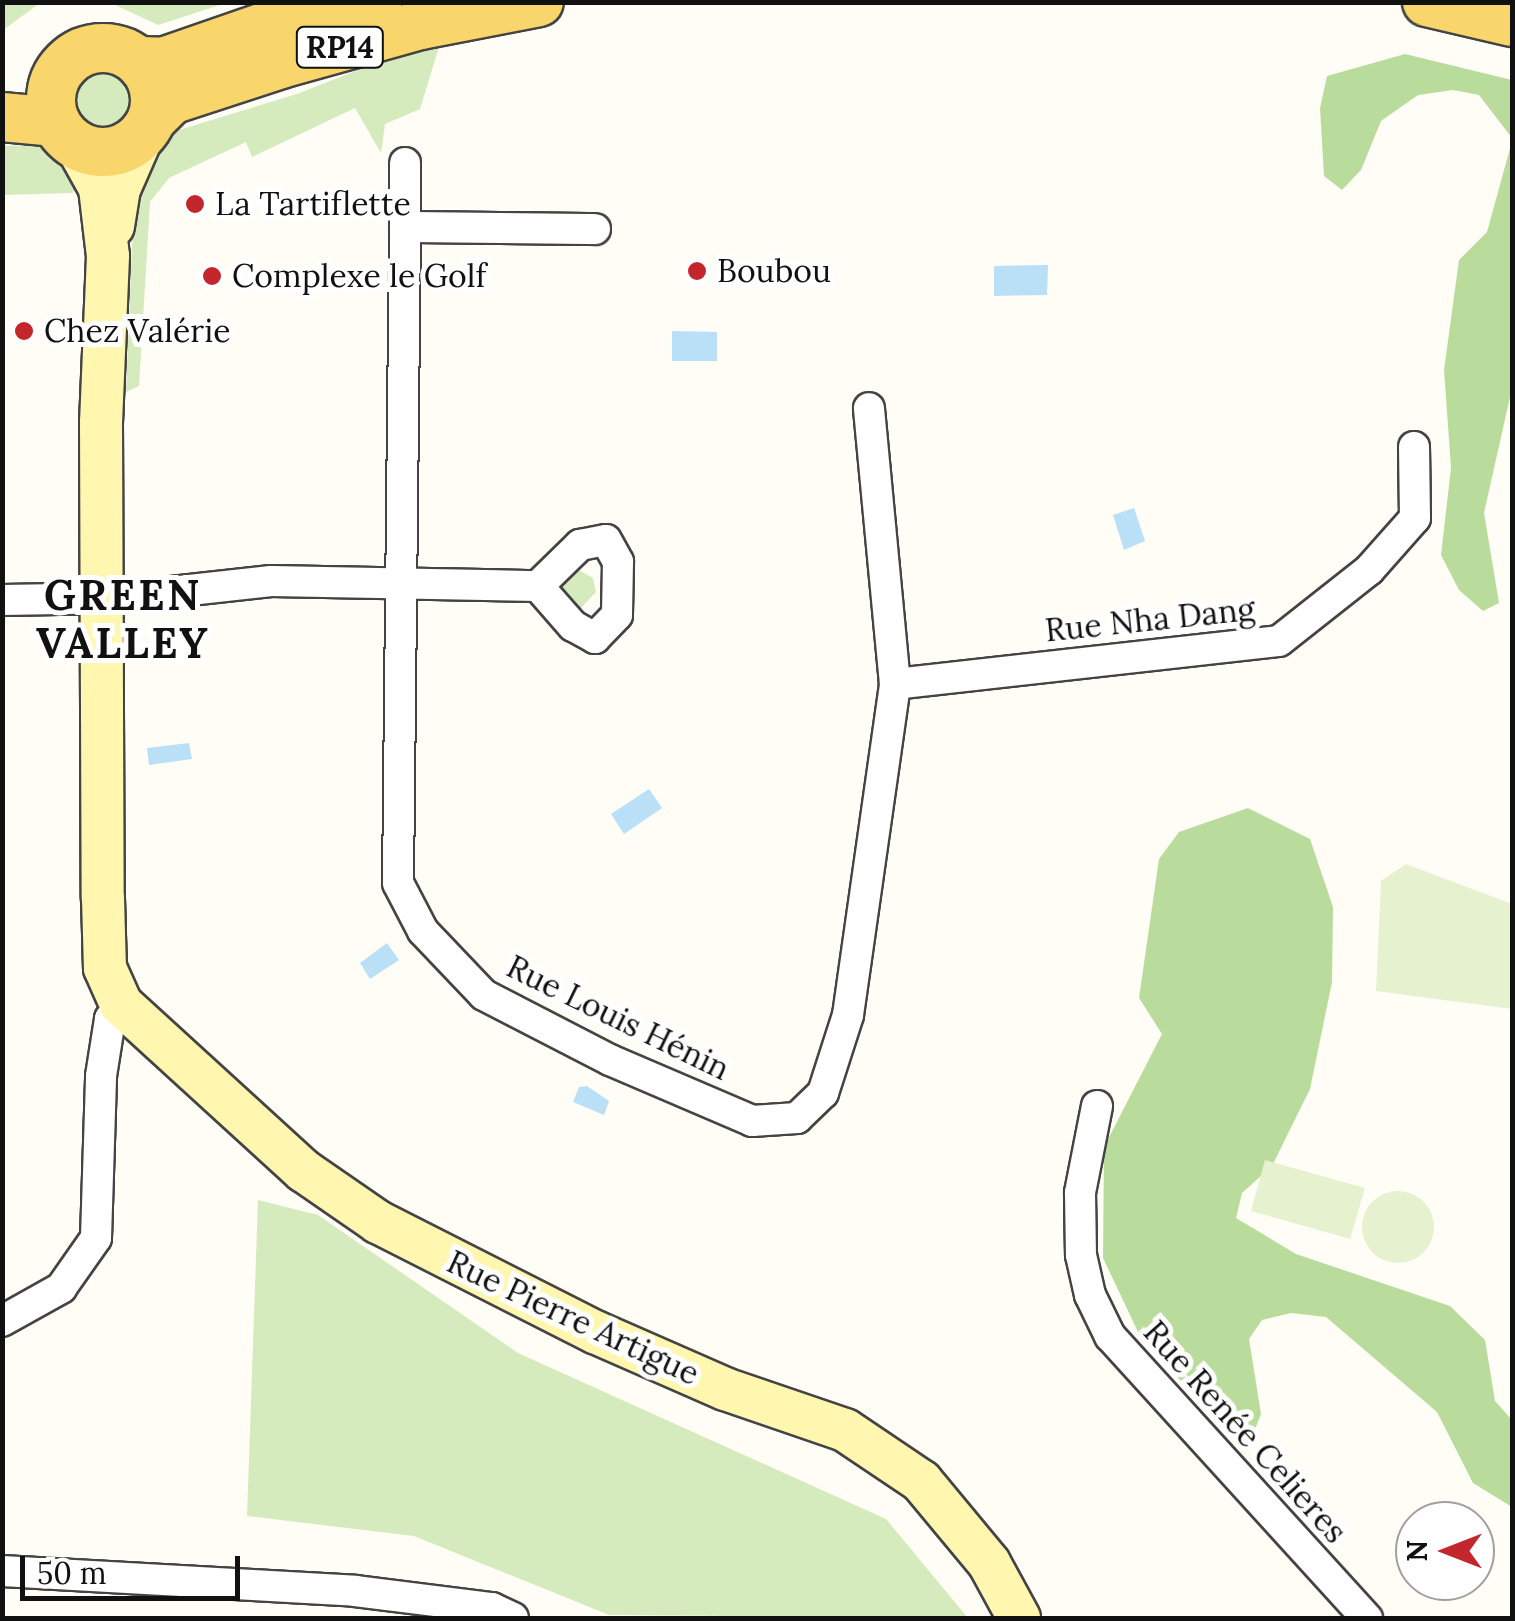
<!DOCTYPE html>
<meta charset="utf-8">
<style>
body{margin:0}
#map{position:relative;width:1515px;height:1621px;overflow:hidden;background:#fffdf5;font-family:Lora,serif}
div>[style]{position:absolute}
.green>*{inset:0;background:#d5ebbd}
.round{border-radius:50%}
.forest>*{inset:0;background:#b9dc9c}
.pitch>*{inset:0;background:#e6f2cf}
.water>*{inset:0;background:#b9e0f7}
.roads{filter:drop-shadow(2px 0 #444) drop-shadow(-2px 0 #444) drop-shadow(0 2px #444) drop-shadow(0 -2px #444)}
.minor>*{height:30px;margin:-15px;padding:0 15px;transform-origin:15px;border-radius:15px;background:#fff}
.secondary>*{height:42px;margin:-21px;padding:0 21px;transform-origin:21px;border-radius:21px;background:#fff6b0}
.primary>*{height:48px;margin:-24px;padding:0 24px;transform-origin:24px;border-radius:24px;background:#f9d66b}
.primary>.ring{margin:-24px;padding:0;box-sizing:content-box;background:none;border:48px solid #f9d66b;border-radius:50%}
.dots>*{width:28px;height:28px;translate:-50% -50%;box-sizing:border-box;border:5px solid #fff;border-radius:50%}
span{translate:-50% -50%;white-space:nowrap;text-align:center;line-height:1.15;-webkit-text-stroke:10px #fff;paint-order:stroke}
.shield-label span{padding:2px 8px;background:#fff;border:2px solid;border-radius:8px;-webkit-text-stroke-width:0}
.shield-label{font-size:30px;color:#111;font-weight:700}
.poi-label{font-size:32px;color:#111}
.left{translate:0 -50%;text-align:left}
.street-label{font-size:32px;color:#111}
.district-label{font-size:42px;color:#111;font-weight:700;letter-spacing:2.5px}
.frame{position:absolute;inset:0;border:5px solid #111;pointer-events:none}
.north{position:absolute;left:1395px;top:1501px;width:100px;height:100px;box-sizing:border-box;background:#fff;border:2px solid #a0a0a0;border-radius:50%;rotate:270deg;font-size:28px;font-weight:700;line-height:40px;text-align:center;color:#111}
.north::after{content:'';display:block;margin:auto;width:35px;height:45px;background:#c4262e;clip-path:polygon(50% 0,100% 100%,50% 72%,0 100%)}
.scale{position:absolute;left:20px;top:1556px;width:220px;height:45px;box-sizing:border-box;border:5px solid #111;border-top:0;padding-left:12px;font-size:30px;line-height:35px;white-space:nowrap;color:#111;-webkit-text-stroke:8px #fff;paint-order:stroke}
</style>
<div id="map">
<div class="green">
<div style="clip-path:polygon(3px 2px,40px 2px,40px 3px,3px 30px)"></div>
<div style="clip-path:polygon(111px 3px,226px 3px,158px 25px)"></div>
<div style="clip-path:polygon(442px 37px,420px 109px,385px 124px,381px 153px,355px 108px,252px 157px,246px 142px,169px 178px,150px 202px,139px 386px,126px 392px,135px 175px,169px 133px,297px 94px)"></div>
<div class="round" style="left:72px;top:68px;width:62px;height:62px"></div>
<div style="clip-path:polygon(32px 145px,62px 153px,79px 180px,73px 193px,3px 195px,2px 146px)"></div>
<div style="clip-path:polygon(575px 568px,593px 578px,596px 592px,578px 611px,554px 584px)"></div>
<div style="clip-path:polygon(258px 1200px,318px 1215px,518px 1353px,886px 1519px,968px 1618px,609px 1615px,414px 1536px,247px 1516px)"></div>
</div>
<div class="forest">
<div style="clip-path:polygon(1405px 54px,1512px 80px,1512px 138px,1479px 95px,1453px 90px,1418px 95px,1381px 121px,1361px 170px,1342px 190px,1324px 176px,1320px 108px,1327px 76px)"></div>
<div style="clip-path:polygon(1512px 141px,1512px 388px,1484px 513px,1499px 603px,1483px 611px,1459px 590px,1441px 555px,1451px 468px,1444px 370px,1459px 260px,1487px 232px)"></div>
<div style="clip-path:polygon(1248px 808px,1310px 839px,1333px 907px,1332px 982px,1310px 1089px,1272px 1166px,1242px 1193px,1236px 1218px,1296px 1254px,1450px 1306px,1485px 1340px,1495px 1401px,1512px 1420px,1512px 1507px,1473px 1483px,1437px 1412px,1326px 1317px,1291px 1313px,1262px 1320px,1249px 1339px,1261px 1414px,1255px 1429px,1232px 1438px,1139px 1334px,1103px 1258px,1104px 1147px,1162px 1034px,1139px 998px,1159px 859px,1179px 832px)"></div>
</div>
<div class="pitch">
<div style="clip-path:polygon(1406px 864px,1512px 904px,1512px 1009px,1376px 991px,1381px 881px)"></div>
<div style="clip-path:polygon(1265px 1160px,1365px 1188px,1350px 1239px,1251px 1211px)"></div>
<div class="round" style="left:1362px;top:1191px;width:72px;height:72px"></div>
</div>
<div class="water">
<div style="clip-path:polygon(1048px 265px,1047px 295px,994px 296px,994px 266px)"></div>
<div style="clip-path:polygon(672px 331px,717px 332px,717px 361px,672px 361px)"></div>
<div style="clip-path:polygon(1134px 508px,1145px 541px,1124px 550px,1113px 515px)"></div>
<div style="clip-path:polygon(189px 743px,192px 759px,149px 765px,147px 748px)"></div>
<div style="clip-path:polygon(649px 789px,662px 808px,624px 834px,611px 814px)"></div>
<div style="clip-path:polygon(387px 943px,399px 960px,370px 979px,360px 963px)"></div>
<div style="clip-path:polygon(587px 1086px,609px 1101px,604px 1115px,573px 1102px,579px 1087px)"></div>
</div>
<div class="roads">
<div class="minor">
<div style="left:405px;top:163px;width:64px;rotate:90deg"></div>
<div style="left:595px;top:229px;width:190px;rotate:-179.4deg"></div>
<div style="left:405px;top:227px;width:656px;rotate:90.61deg"></div>
<div style="left:398px;top:883px;width:54px;rotate:62.5deg"></div>
<div style="left:423px;top:931px;width:88px;rotate:46.4deg"></div>
<div style="left:484px;top:995px;width:142px;rotate:27.3deg"></div>
<div style="left:610px;top:1060px;width:155px;rotate:23.2deg"></div>
<div style="left:752px;top:1121px;width:45px;rotate:-3.8deg"></div>
<div style="left:797px;top:1118px;width:36px;rotate:-44deg"></div>
<div style="left:823px;top:1093px;width:82px;rotate:-72.2deg"></div>
<div style="left:848px;top:1015px;width:334px;rotate:-81.9deg"></div>
<div style="left:895px;top:684px;width:277px;rotate:-95.4deg"></div>
<div style="left:2px;top:600px;width:115px;rotate:-1deg"></div>
<div style="left:117px;top:598px;width:155px;rotate:-6.3deg"></div>
<div style="left:271px;top:581px;width:267px;rotate:1.1deg"></div>
<div style="left:538px;top:586px;width:59px;rotate:-44.3deg"></div>
<div style="left:580px;top:545px;width:26px;rotate:-11deg"></div>
<div style="left:606px;top:540px;width:25px;rotate:61deg"></div>
<div style="left:618px;top:562px;width:53px;rotate:91.1deg"></div>
<div style="left:617px;top:615px;width:32px;rotate:134deg"></div>
<div style="left:595px;top:638px;width:25px;rotate:-151deg"></div>
<div style="left:573px;top:626px;width:53px;rotate:-131.2deg"></div>
<div style="left:895px;top:684px;width:386px;rotate:-6.4deg"></div>
<div style="left:1279px;top:641px;width:115px;rotate:-38.3deg"></div>
<div style="left:1369px;top:570px;width:69px;rotate:-48.5deg"></div>
<div style="left:1415px;top:518px;width:71px;rotate:-90.8deg"></div>
<div style="left:1097px;top:1106px;width:89px;rotate:101.1deg"></div>
<div style="left:1080px;top:1193px;width:62px;rotate:89.1deg"></div>
<div style="left:1081px;top:1255px;width:41px;rotate:77.3deg"></div>
<div style="left:1090px;top:1295px;width:46px;rotate:64deg"></div>
<div style="left:1110px;top:1336px;width:382px;rotate:47.7deg"></div>
<div style="left:2px;top:1321px;width:68px;rotate:-29.2deg"></div>
<div style="left:61px;top:1288px;width:61px;rotate:-55deg"></div>
<div style="left:96px;top:1238px;width:162px;rotate:-88.2deg"></div>
<div style="left:101px;top:1076px;width:58px;rotate:-81deg"></div>
<div style="left:110px;top:1019px;width:19px;rotate:-54deg"></div>
<div style="left:2px;top:1571px;width:354px;rotate:3.2deg"></div>
<div style="left:355px;top:1591px;width:138px;rotate:7.1deg"></div>
<div style="left:492px;top:1608px;width:23px;rotate:25deg"></div>
</div>
<div class="secondary">
<div style="left:76px;top:145px;width:49px;rotate:60.8deg"></div>
<div style="left:100px;top:188px;width:68px;rotate:83.3deg"></div>
<div style="left:108px;top:256px;width:166px;rotate:92.4deg"></div>
<div style="left:101px;top:422px;width:476px;rotate:89.8deg"></div>
<div style="left:103px;top:898px;width:70px;rotate:88.4deg"></div>
<div style="left:105px;top:968px;width:39px;rotate:66deg"></div>
<div style="left:121px;top:1004px;width:248px;rotate:42.4deg"></div>
<div style="left:304px;top:1171px;width:90px;rotate:34.6deg"></div>
<div style="left:378px;top:1222px;width:243px;rotate:26.9deg"></div>
<div style="left:595px;top:1332px;width:142px;rotate:23.7deg"></div>
<div style="left:725px;top:1389px;width:127px;rotate:18.9deg"></div>
<div style="left:845px;top:1430px;width:92px;rotate:33.9deg"></div>
<div style="left:921px;top:1481px;width:107px;rotate:50.3deg"></div>
<div style="left:989px;top:1563px;width:63px;rotate:61.4deg"></div>
<div style="left:113px;top:226px;width:37px;rotate:-81deg"></div>
<div style="left:119px;top:189px;width:60px;rotate:-66.4deg"></div>
</div>
<div class="primary">
<div style="left:1427px;top:2px;width:87px;rotate:13.2deg"></div>
<div class="ring" style="left:51px;top:48px;width:56px;height:56px"></div>
<div style="left:139px;top:61px;width:24px;rotate:2deg"></div>
<div style="left:163px;top:62px;width:113px;rotate:-19.1deg"></div>
<div style="left:270px;top:25px;width:110px;rotate:-12deg"></div>
<div style="left:2px;top:117px;width:54px;rotate:5.3deg"></div>
<div style="left:152px;top:119px;width:27px;rotate:-45deg"></div>
<div style="left:171px;top:100px;width:116px;rotate:-18.1deg"></div>
<div style="left:281px;top:64px;width:145px;rotate:-15.6deg"></div>
<div style="left:421px;top:25px;width:120px;rotate:-11deg"></div>
</div>
</div>
<div class="dots">
<div style="left:195px;top:204px;background:#c4262e"></div>
<div style="left:697px;top:271px;background:#c4262e"></div>
<div style="left:212px;top:276px;background:#c4262e"></div>
<div style="left:24px;top:331px;background:#c4262e"></div>
</div>
<div class="shield-label">
<span style="left:340px;top:47px">RP14</span>
</div>
<div class="poi-label">
<span class="left" style="left:215px;top:204px">La Tartiflette</span>
<span class="left" style="left:717px;top:271px">Boubou</span>
<span class="left" style="left:232px;top:276px">Complexe le Golf</span>
<span class="left" style="left:44px;top:331px">Chez Valérie</span>
</div>
<div class="street-label">
<span style="left:1150px;top:620px;rotate:-6deg">Rue Nha Dang</span>
<span style="left:618px;top:1018px;rotate:26deg">Rue Louis Hénin</span>
<span style="left:573px;top:1318px;rotate:25deg">Rue Pierre Artigue</span>
<span style="left:1245px;top:1432px;rotate:48deg">Rue Renée Celieres</span>
</div>
<div class="district-label">
<span style="left:123px;top:619px">GREEN<br>VALLEY</span>
</div>
<div class="frame"></div>
<div class="north">N</div>
<div class="scale">50 m</div>
</div>
